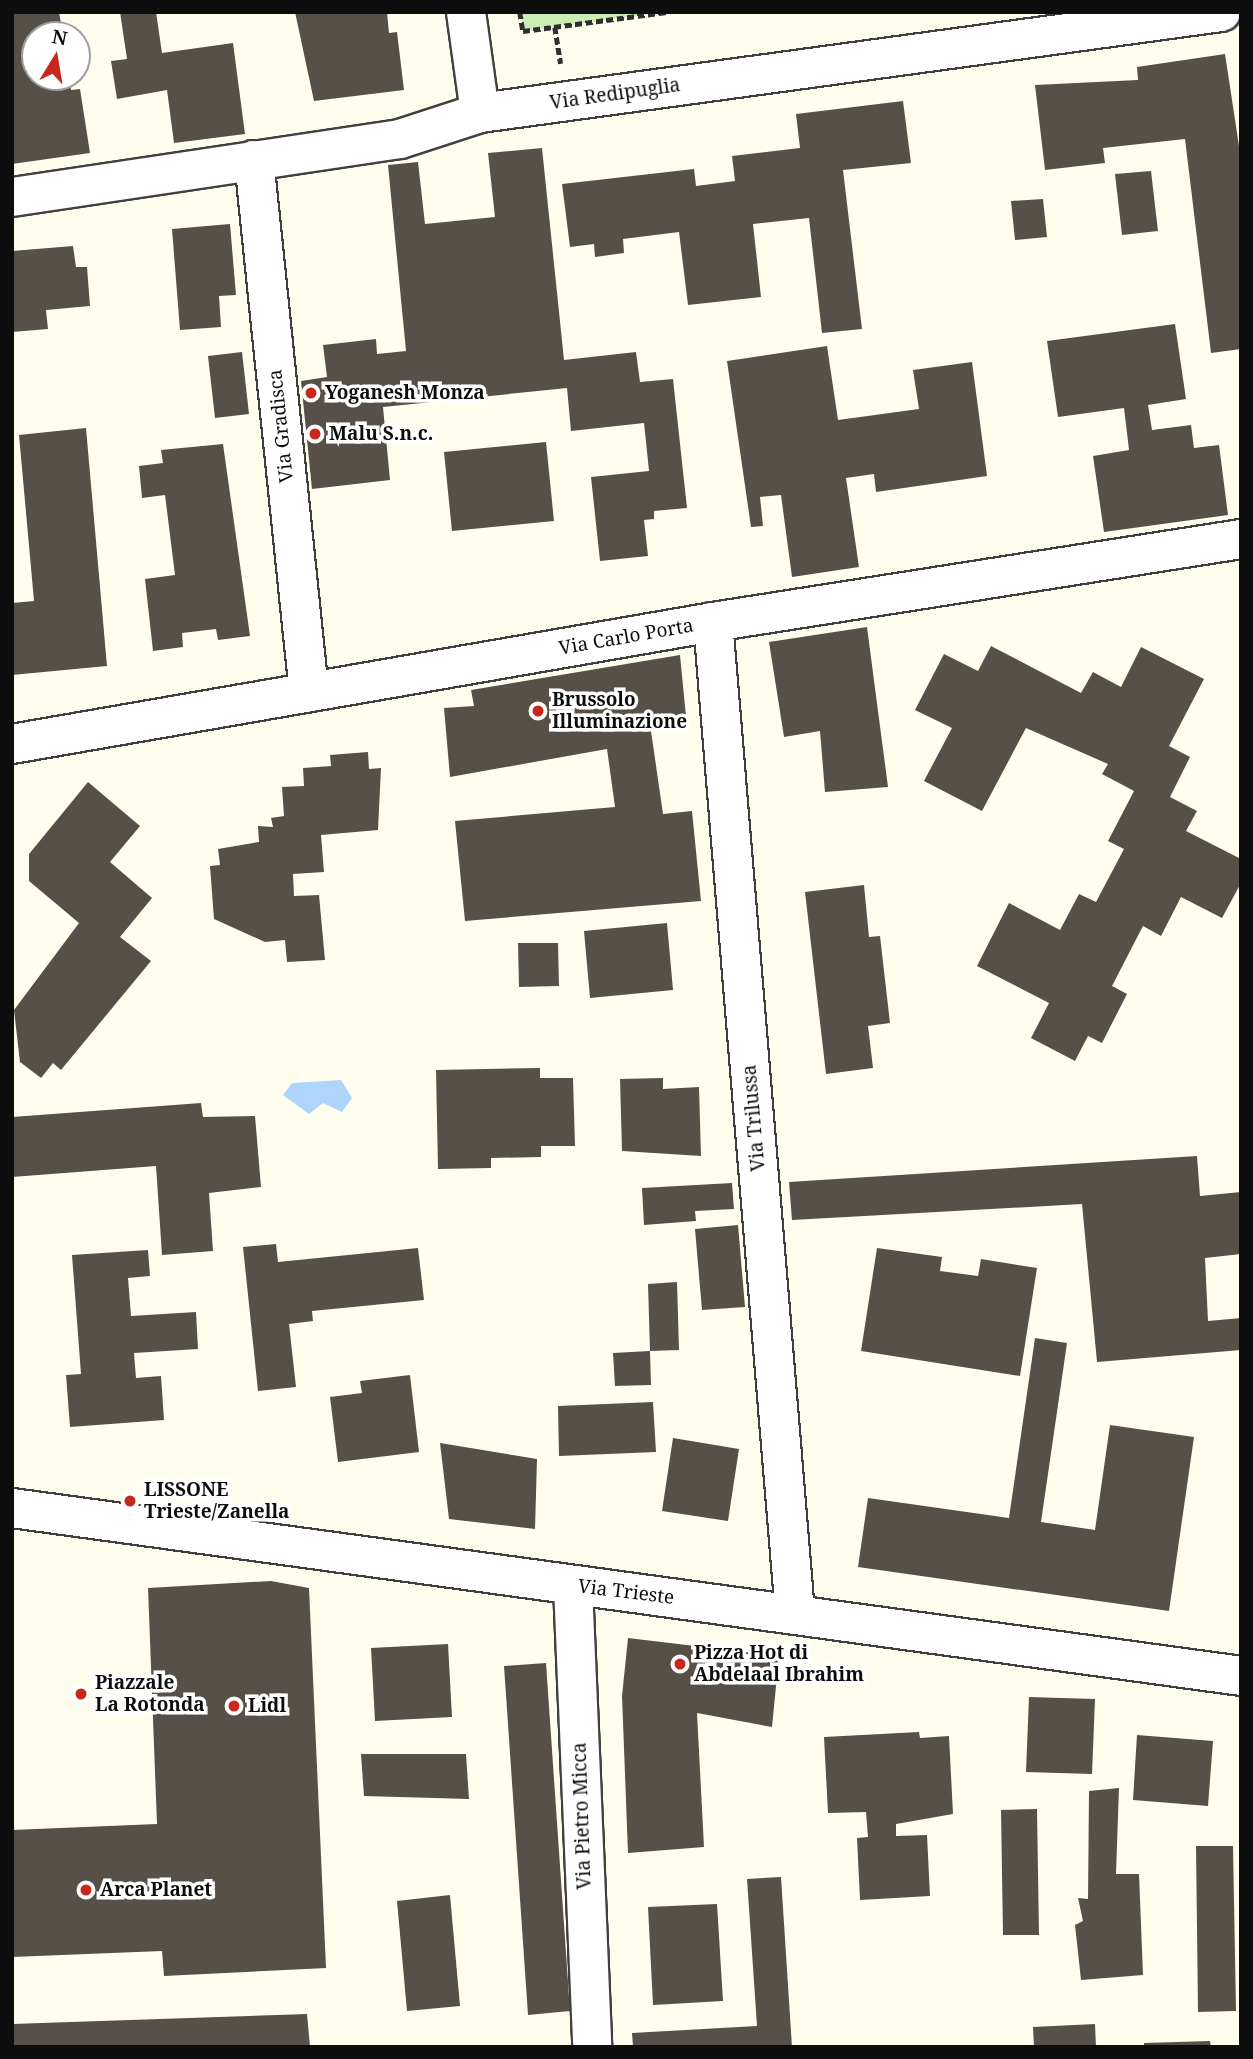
<!DOCTYPE html>
<style>
body{margin:0}
#map{position:relative;width:1253px;height:2059px;overflow:hidden;background:#fffeee;font-family:"Noto Serif",serif}
div>[style]{position:absolute}
.green>*{inset:0;background:#cbedb4}
.water>*{inset:0;background:#aed5fb}
.building>*{inset:0;background:#575049}
.path>*{height:4.5px;margin-top:-2.25px;transform-origin:0;background:repeating-linear-gradient(90deg,#2f2f2f 0 7px,transparent 0 10.5px)}
.roads{filter:drop-shadow(2px 0 #404040) drop-shadow(-2px 0 #404040) drop-shadow(0 2px #404040) drop-shadow(0 -2px #404040)}
.minor>*{height:38px;margin:-19px;padding:0 19px;transform-origin:19px;border-radius:19px;background:#fff}
.dots>*{width:19px;height:19px;translate:-50% -50%;box-sizing:border-box;border:4px solid #fff;border-radius:50%}
span{translate:-50% -50%;white-space:nowrap;text-align:center;line-height:1.15;-webkit-text-stroke:7px #fff;paint-order:stroke}
.street-label{font-size:19px;color:#0d0d0d}
.poi-label{font-size:19px;color:#0d0d0d;font-weight:700}
.left{translate:0 -50%;text-align:left}
.frame{position:absolute;inset:0;border:14px solid #0d0d0d;pointer-events:none}
.north{position:absolute;left:21px;top:21px;width:70px;height:70px;box-sizing:border-box;background:#fff;border:2px solid #9e9e9e;border-radius:50%;rotate:11deg;font-size:19px;font-weight:700;line-height:28px;text-align:center;color:#0d0d0d}
.north::after{content:'';display:block;margin:auto;width:24px;height:32px;background:#c8271b;clip-path:polygon(50% 0,100% 100%,50% 72%,0 100%)}
</style>
<div id="map">
<div class="green">
<div style="clip-path:polygon(520px 12px,667px 12px,523px 31px)"></div>
</div>
<div class="water">
<div style="clip-path:polygon(341px 1080px,352px 1098px,342px 1112px,323px 1103px,309px 1114px,283px 1095px,292px 1083px)"></div>
</div>
<div class="building">
<div style="clip-path:polygon(12px 12px,59px 12px,63px 35px,35px 35px,35px 77px,69px 77px,71px 90px,80px 89px,90px 153px,12px 164px)"></div>
<div style="clip-path:polygon(120px 12px,156px 12px,162px 53px,233px 43px,245px 134px,174px 143px,167px 90px,117px 99px,111px 61px,127px 59px)"></div>
<div style="clip-path:polygon(295px 12px,387px 12px,389px 33px,397px 32px,404px 90px,314px 101px)"></div>
<div style="clip-path:polygon(1225px 54px,1241px 159px,1241px 349px,1211px 353px,1185px 139px,1103px 148px,1105px 163px,1045px 170px,1035px 85px,1138px 80px,1137px 67px)"></div>
<div style="clip-path:polygon(903px 101px,911px 163px,843px 170px,862px 329px,822px 333px,809px 218px,753px 224px,761px 297px,688px 305px,679px 232px,623px 239px,624px 253px,595px 257px,594px 244px,570px 247px,562px 184px,694px 169px,696px 186px,735px 181px,732px 156px,800px 148px,796px 114px)"></div>
<div style="clip-path:polygon(542px 148px,564px 360px,636px 352px,640px 382px,673px 379px,687px 508px,654px 511px,654px 519px,644px 520px,648px 556px,600px 561px,591px 477px,649px 471px,644px 423px,571px 431px,567px 388px,383px 407px,390px 480px,312px 489px,301px 381px,327px 377px,323px 345px,376px 339px,377px 354px,406px 351px,388px 165px,418px 162px,425px 224px,495px 217px,488px 153px)"></div>
<div style="clip-path:polygon(1151px 171px,1158px 231px,1122px 235px,1115px 174px)"></div>
<div style="clip-path:polygon(1043px 199px,1047px 237px,1015px 240px,1011px 201px)"></div>
<div style="clip-path:polygon(230px 224px,236px 295px,219px 296px,221px 327px,180px 330px,172px 229px)"></div>
<div style="clip-path:polygon(73px 246px,76px 267px,87px 267px,90px 306px,46px 310px,48px 329px,12px 332px,12px 251px)"></div>
<div style="clip-path:polygon(1175px 324px,1186px 399px,1148px 405px,1152px 430px,1191px 425px,1194px 448px,1219px 445px,1228px 515px,1104px 532px,1093px 456px,1129px 450px,1124px 408px,1058px 417px,1047px 341px)"></div>
<div style="clip-path:polygon(827px 346px,838px 420px,919px 409px,913px 370px,972px 362px,987px 476px,876px 492px,874px 474px,846px 478px,859px 567px,792px 577px,781px 495px,760px 497px,763px 526px,751px 527px,727px 361px)"></div>
<div style="clip-path:polygon(242px 352px,249px 414px,215px 418px,208px 356px)"></div>
<div style="clip-path:polygon(86px 428px,107px 666px,12px 675px,12px 603px,34px 601px,19px 435px)"></div>
<div style="clip-path:polygon(546px 442px,554px 521px,452px 531px,444px 452px)"></div>
<div style="clip-path:polygon(223px 444px,250px 636px,218px 640px,216px 629px,182px 633px,183px 647px,153px 651px,145px 579px,175px 575px,165px 495px,142px 498px,139px 466px,163px 463px,161px 450px)"></div>
<div style="clip-path:polygon(867px 627px,888px 787px,825px 792px,820px 731px,784px 737px,769px 642px)"></div>
<div style="clip-path:polygon(991px 646px,1081px 693px,1093px 672px,1121px 687px,1141px 647px,1204px 679px,1169px 746px,1190px 757px,1170px 797px,1197px 811px,1186px 831px,1241px 859px,1241px 883px,1222px 918px,1181px 897px,1161px 936px,1143px 926px,1112px 986px,1127px 994px,1102px 1043px,1088px 1036px,1075px 1061px,1031px 1038px,1049px 1003px,977px 966px,1009px 903px,1060px 930px,1079px 894px,1096px 902px,1124px 849px,1108px 841px,1134px 791px,1102px 774px,1108px 764px,1026px 728px,982px 811px,924px 781px,952px 728px,915px 710px,944px 654px,978px 671px)"></div>
<div style="clip-path:polygon(680px 655px,687px 727px,651px 731px,663px 814px,692px 811px,701px 901px,465px 921px,455px 821px,615px 807px,607px 749px,450px 777px,444px 708px,474px 706px,471px 690px)"></div>
<div style="clip-path:polygon(368px 752px,369px 769px,381px 768px,378px 830px,321px 835px,324px 872px,293px 874px,294px 896px,319px 895px,325px 960px,287px 962px,285px 940px,265px 942px,214px 919px,210px 866px,220px 865px,218px 849px,259px 842px,258px 826px,273px 827px,271px 818px,284px 816px,282px 787px,304px 786px,303px 768px,331px 766px,330px 755px)"></div>
<div style="clip-path:polygon(88px 782px,140px 826px,110px 862px,152px 898px,120px 937px,151px 961px,61px 1070px,53px 1063px,41px 1078px,20px 1062px,14px 1010px,79px 923px,29px 881px,29px 854px)"></div>
<div style="clip-path:polygon(864px 885px,869px 937px,880px 936px,890px 1023px,868px 1026px,873px 1068px,826px 1074px,805px 892px)"></div>
<div style="clip-path:polygon(667px 923px,673px 990px,590px 998px,584px 931px)"></div>
<div style="clip-path:polygon(518px 943px,558px 943px,559px 986px,519px 987px)"></div>
<div style="clip-path:polygon(540px 1068px,540px 1078px,573px 1078px,575px 1146px,541px 1146px,541px 1157px,491px 1158px,491px 1168px,438px 1169px,436px 1070px)"></div>
<div style="clip-path:polygon(663px 1078px,663px 1089px,699px 1087px,701px 1156px,622px 1151px,620px 1079px)"></div>
<div style="clip-path:polygon(201px 1103px,203px 1117px,255px 1116px,261px 1187px,209px 1193px,213px 1251px,162px 1255px,156px 1166px,12px 1177px,12px 1117px)"></div>
<div style="clip-path:polygon(1197px 1156px,1200px 1196px,1241px 1192px,1241px 1254px,1205px 1258px,1208px 1321px,1241px 1318px,1241px 1350px,1097px 1362px,1082px 1204px,792px 1220px,789px 1182px)"></div>
<div style="clip-path:polygon(732px 1183px,734px 1209px,695px 1211px,696px 1221px,644px 1225px,642px 1188px)"></div>
<div style="clip-path:polygon(738px 1225px,745px 1307px,702px 1310px,695px 1229px)"></div>
<div style="clip-path:polygon(276px 1244px,278px 1262px,418px 1248px,424px 1300px,312px 1311px,313px 1321px,289px 1324px,296px 1387px,258px 1391px,243px 1247px)"></div>
<div style="clip-path:polygon(877px 1248px,942px 1257px,940px 1271px,978px 1276px,981px 1259px,1037px 1268px,1020px 1376px,861px 1351px)"></div>
<div style="clip-path:polygon(148px 1250px,150px 1276px,128px 1278px,131px 1316px,196px 1312px,198px 1349px,134px 1353px,136px 1378px,161px 1376px,164px 1420px,70px 1427px,66px 1375px,81px 1374px,72px 1255px)"></div>
<div style="clip-path:polygon(677px 1282px,679px 1350px,650px 1351px,648px 1284px)"></div>
<div style="clip-path:polygon(1035px 1338px,1067px 1343px,1041px 1522px,1095px 1530px,1110px 1425px,1194px 1437px,1169px 1611px,858px 1567px,868px 1498px,1009px 1518px)"></div>
<div style="clip-path:polygon(650px 1351px,651px 1385px,615px 1386px,613px 1353px)"></div>
<div style="clip-path:polygon(410px 1375px,419px 1452px,338px 1462px,330px 1397px,362px 1393px,360px 1381px)"></div>
<div style="clip-path:polygon(653px 1402px,656px 1452px,559px 1456px,558px 1406px)"></div>
<div style="clip-path:polygon(673px 1438px,739px 1449px,728px 1521px,662px 1511px)"></div>
<div style="clip-path:polygon(440px 1443px,537px 1459px,535px 1529px,449px 1519px)"></div>
<div style="clip-path:polygon(271px 1581px,309px 1588px,326px 1968px,164px 1976px,162px 1951px,12px 1957px,12px 1830px,157px 1824px,148px 1588px)"></div>
<div style="clip-path:polygon(628px 1638px,779px 1656px,772px 1727px,697px 1713px,704px 1847px,628px 1853px,622px 1696px)"></div>
<div style="clip-path:polygon(448px 1644px,452px 1717px,375px 1721px,371px 1648px)"></div>
<div style="clip-path:polygon(546px 1663px,570px 2011px,528px 2015px,504px 1666px)"></div>
<div style="clip-path:polygon(1029px 1697px,1095px 1699px,1092px 1774px,1026px 1772px)"></div>
<div style="clip-path:polygon(919px 1732px,920px 1738px,949px 1736px,953px 1814px,896px 1824px,896px 1836px,927px 1835px,930px 1896px,860px 1900px,857px 1838px,868px 1837px,866px 1812px,828px 1813px,824px 1737px)"></div>
<div style="clip-path:polygon(1137px 1735px,1213px 1741px,1208px 1806px,1133px 1800px)"></div>
<div style="clip-path:polygon(361px 1754px,466px 1754px,469px 1799px,364px 1796px)"></div>
<div style="clip-path:polygon(1119px 1788px,1116px 1874px,1139px 1874px,1143px 1975px,1081px 1980px,1075px 1925px,1083px 1921px,1078px 1898px,1088px 1899px,1089px 1791px)"></div>
<div style="clip-path:polygon(1037px 1809px,1039px 1935px,1003px 1935px,1001px 1810px)"></div>
<div style="clip-path:polygon(1196px 1846px,1233px 1846px,1236px 2011px,1198px 2012px)"></div>
<div style="clip-path:polygon(781px 1877px,792px 2047px,633px 2047px,632px 2033px,757px 2026px,747px 1879px)"></div>
<div style="clip-path:polygon(450px 1895px,460px 2006px,407px 2011px,397px 1901px)"></div>
<div style="clip-path:polygon(717px 1904px,723px 2001px,653px 2005px,648px 1907px)"></div>
<div style="clip-path:polygon(307px 2014px,310px 2047px,12px 2047px,12px 2024px)"></div>
<div style="clip-path:polygon(1095px 2024px,1096px 2047px,1034px 2047px,1033px 2027px)"></div>
<div style="clip-path:polygon(1210px 2041px,1211px 2047px,1144px 2047px,1144px 2043px)"></div>
</div>
<div class="path">
<div style="left:520px;top:12px;width:19px;rotate:81deg"></div>
<div style="left:523px;top:31px;width:145px;rotate:-7.5deg"></div>
<div style="left:555px;top:27px;width:37px;rotate:81deg"></div>
</div>
<div class="roads">
<div class="minor">
<div style="left:466px;top:12px;width:102px;rotate:82.1deg"></div>
<div style="left:254px;top:160px;width:535px;rotate:84.1deg"></div>
<div style="left:12px;top:197px;width:392px;rotate:-8.5deg"></div>
<div style="left:400px;top:139px;width:84px;rotate:-18deg"></div>
<div style="left:480px;top:113px;width:748px;rotate:-7.76deg"></div>
<div style="left:713px;top:622px;width:995px;rotate:85.27deg"></div>
<div style="left:12px;top:744px;width:712px;rotate:-9.87deg"></div>
<div style="left:713px;top:622px;width:534px;rotate:-8.93deg"></div>
<div style="left:12px;top:1508px;width:1240px;rotate:7.78deg"></div>
<div style="left:573px;top:1586px;width:461px;rotate:87.6deg"></div>
</div>
</div>
<div class="dots">
<div style="left:311px;top:393px;background:#c8271b"></div>
<div style="left:315px;top:434px;background:#c8271b"></div>
<div style="left:538px;top:711px;background:#c8271b"></div>
<div style="left:130px;top:1501px;background:#c8271b"></div>
<div style="left:680px;top:1664px;background:#c8271b"></div>
<div style="left:81px;top:1694px;background:#c8271b"></div>
<div style="left:234px;top:1706px;background:#c8271b"></div>
<div style="left:86px;top:1890px;background:#c8271b"></div>
</div>
<div class="street-label">
<span style="left:615px;top:94px;rotate:-8deg">Via Redipuglia</span>
<span style="left:281px;top:426px;rotate:-96deg">Via Gradisca</span>
<span style="left:626px;top:637px;rotate:-10deg">Via Carlo Porta</span>
<span style="left:754px;top:1118px;rotate:-95deg">Via Trilussa</span>
<span style="left:626px;top:1592px;rotate:7deg">Via Trieste</span>
<span style="left:582px;top:1816px;rotate:-92deg">Via Pietro Micca</span>
</div>
<div class="poi-label">
<span class="left" style="left:325px;top:393px">Yoganesh Monza</span>
<span class="left" style="left:329px;top:434px">Malu S.n.c.</span>
<span class="left" style="left:552px;top:711px">Brussolo<br>Illuminazione</span>
<span class="left" style="left:144px;top:1501px">LISSONE<br>Trieste/Zanella</span>
<span class="left" style="left:694px;top:1664px">Pizza Hot di<br>Abdelaal Ibrahim</span>
<span class="left" style="left:95px;top:1694px">Piazzale<br>La Rotonda</span>
<span class="left" style="left:248px;top:1706px">Lidl</span>
<span class="left" style="left:100px;top:1890px">Arca Planet</span>
</div>
<div class="frame"></div>
<div class="north">N</div>
</div>
